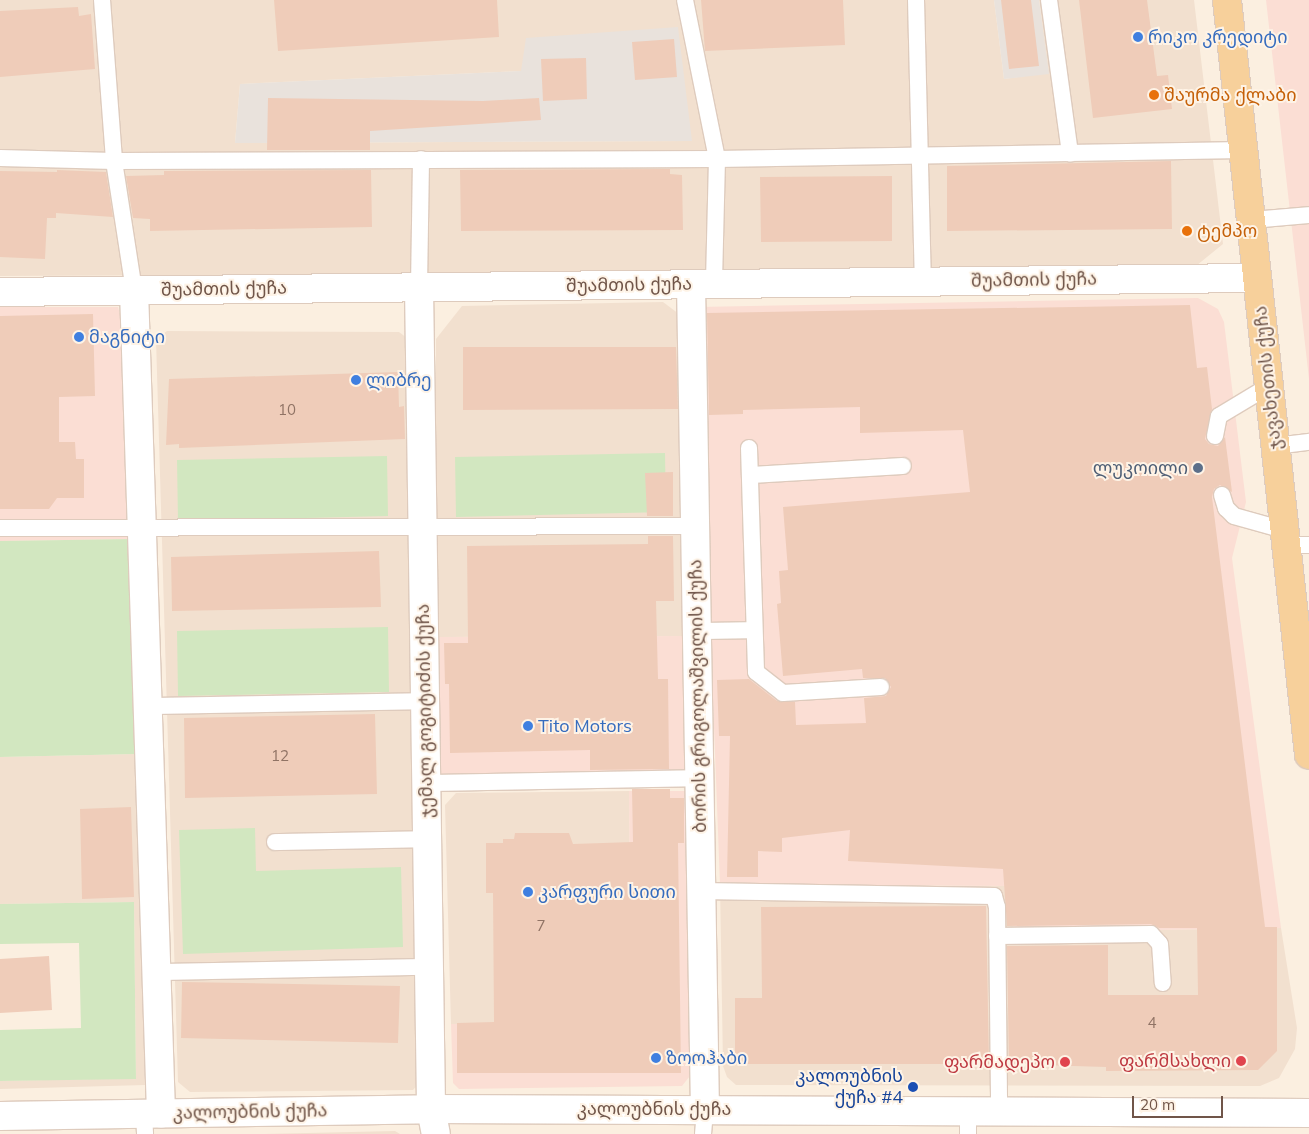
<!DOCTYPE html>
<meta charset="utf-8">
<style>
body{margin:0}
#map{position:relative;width:1309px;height:1134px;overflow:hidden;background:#fbefe0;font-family:Mulish,"Noto Sans Georgian",sans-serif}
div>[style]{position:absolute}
.residential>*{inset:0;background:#f2e0cf}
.commercial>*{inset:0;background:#fbded4}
.industrial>*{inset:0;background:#e9e2dc}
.green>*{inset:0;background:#d2e7c0}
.building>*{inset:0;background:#efccb9}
.roads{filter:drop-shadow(1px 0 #decbbd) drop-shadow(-1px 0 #decbbd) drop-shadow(0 1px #decbbd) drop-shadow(0 -1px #decbbd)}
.lane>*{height:16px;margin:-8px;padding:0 8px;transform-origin:8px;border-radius:8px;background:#fff}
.street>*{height:28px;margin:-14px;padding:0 14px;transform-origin:14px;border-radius:14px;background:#fff}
.secondary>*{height:28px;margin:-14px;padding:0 14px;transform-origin:14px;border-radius:14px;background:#fff}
.primary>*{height:28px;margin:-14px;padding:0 14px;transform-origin:14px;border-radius:14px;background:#f7d09b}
.dots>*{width:14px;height:14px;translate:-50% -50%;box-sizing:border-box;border:2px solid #fef3e6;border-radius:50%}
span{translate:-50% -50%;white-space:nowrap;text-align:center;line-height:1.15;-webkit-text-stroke:4px #fef3e6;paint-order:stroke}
.number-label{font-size:15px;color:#907365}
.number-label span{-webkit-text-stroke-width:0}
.shop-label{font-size:18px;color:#366cbe}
.left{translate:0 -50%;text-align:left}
.food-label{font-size:18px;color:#c56008}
.street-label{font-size:18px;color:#705549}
.service-label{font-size:18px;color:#4e5e75}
.right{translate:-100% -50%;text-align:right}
.health-label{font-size:18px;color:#be3a42}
.transit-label{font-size:18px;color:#164399}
.scale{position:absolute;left:1132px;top:1096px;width:91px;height:22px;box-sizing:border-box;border:2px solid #705549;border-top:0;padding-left:6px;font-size:15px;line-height:18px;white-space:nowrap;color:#705549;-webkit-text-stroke:4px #fef3e6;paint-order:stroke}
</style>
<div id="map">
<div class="residential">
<div style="clip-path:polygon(evenodd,0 0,994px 0,1004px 79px,1048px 73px,1039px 0,1194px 0,1223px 244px,1191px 270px,0 276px,0 0,521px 71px,692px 141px,235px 143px,240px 84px,521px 71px)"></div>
<div style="clip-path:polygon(663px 302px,683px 317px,684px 636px,435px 637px,436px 339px,462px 306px)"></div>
<div style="clip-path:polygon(167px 331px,399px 332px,407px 338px,420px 1082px,413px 1090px,190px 1092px,178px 1082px,156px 339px)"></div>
<div style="clip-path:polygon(136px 754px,145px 1085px,0 1089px,0 1081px,136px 1078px,134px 902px,0 904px,0 757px)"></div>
<div style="clip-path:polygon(629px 791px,631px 1023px,451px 1024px,445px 805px,456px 793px)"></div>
<div style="clip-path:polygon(720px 884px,1011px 886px,1014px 932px,1281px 928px,1297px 1028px,1295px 1049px,1279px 1078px,1260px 1086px,736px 1085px,727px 1077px,723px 1066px)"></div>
<div style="clip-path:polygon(395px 1131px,400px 1134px,264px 1134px)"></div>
</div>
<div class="commercial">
<div style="clip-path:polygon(1266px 0,1309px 0,1309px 379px)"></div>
<div style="clip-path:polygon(1198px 298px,1218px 309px,1224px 322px,1246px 502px,1232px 558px,1281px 928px,1014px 932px,1011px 886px,720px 884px,698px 307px)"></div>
<div style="clip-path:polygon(0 307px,118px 307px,125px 331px,132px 539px,0 541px)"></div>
<div style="clip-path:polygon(684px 636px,687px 775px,439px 776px,435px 637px)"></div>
<div style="clip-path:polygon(629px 791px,688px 791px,693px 1072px,682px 1086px,459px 1089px,453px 1083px,451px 1024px,631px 1023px)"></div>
</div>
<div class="industrial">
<div style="clip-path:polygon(994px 0,1039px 0,1049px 74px,1004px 79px)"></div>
<div style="clip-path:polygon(678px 27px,692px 141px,235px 143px,240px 84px,521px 71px,526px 38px)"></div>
</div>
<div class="green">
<div style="clip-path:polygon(665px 453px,666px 512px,456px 517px,455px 457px)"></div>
<div style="clip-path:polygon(387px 456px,388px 516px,178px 521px,177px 460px)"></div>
<div style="clip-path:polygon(132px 539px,136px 754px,0 757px,0 541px)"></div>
<div style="clip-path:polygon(388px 627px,389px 692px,178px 696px,177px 631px)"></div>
<div style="clip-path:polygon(255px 828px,256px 871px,401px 867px,403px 947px,183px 954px,179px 830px)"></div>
<div style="clip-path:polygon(134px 902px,136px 1079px,0 1081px,0 1030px,81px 1028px,79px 943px,0 944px,0 904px)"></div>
</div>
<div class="building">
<div style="clip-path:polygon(274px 0,497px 0,499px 37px,278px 51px)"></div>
<div style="clip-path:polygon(701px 0,843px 0,845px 45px,705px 51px)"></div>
<div style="clip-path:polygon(1001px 0,1031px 0,1039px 66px,1009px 69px)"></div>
<div style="clip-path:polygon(1079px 0,1147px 0,1157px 76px,1168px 75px,1172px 109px,1093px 118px)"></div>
<div style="clip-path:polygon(78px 7px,79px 16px,91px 14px,95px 69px,0 77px,0 11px)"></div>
<div style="clip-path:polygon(674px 39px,677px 77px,635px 80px,632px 42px)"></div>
<div style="clip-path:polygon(586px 58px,587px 99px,543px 101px,541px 59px)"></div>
<div style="clip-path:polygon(268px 98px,483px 101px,539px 98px,541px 120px,370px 131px,370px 150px,267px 150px)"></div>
<div style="clip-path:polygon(1171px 161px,1172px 229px,947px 231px,947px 166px)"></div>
<div style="clip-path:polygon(670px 169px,670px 174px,682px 175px,683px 230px,461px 231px,460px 170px)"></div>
<div style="clip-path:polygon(57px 170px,106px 172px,113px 217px,56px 213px,56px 218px,47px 218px,45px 259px,0 257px,0 171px,57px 172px)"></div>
<div style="clip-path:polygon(371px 170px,372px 227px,150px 231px,150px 219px,133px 218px,126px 176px,164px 175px,164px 171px)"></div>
<div style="clip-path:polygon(892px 176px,892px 241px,761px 242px,760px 177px)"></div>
<div style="clip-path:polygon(1190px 305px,1197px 368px,1207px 367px,1212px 409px,1205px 439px,1209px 444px,1218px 446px,1225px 437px,1232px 492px,1220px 485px,1214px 489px,1212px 497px,1265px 927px,1277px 927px,1277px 1051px,1258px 1070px,1106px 1071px,1106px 1067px,1009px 1064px,1007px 946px,1108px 945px,1108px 995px,1198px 995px,1197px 928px,1159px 928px,1151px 924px,1007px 926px,1003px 869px,848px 861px,850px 830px,782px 838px,782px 852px,758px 851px,758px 877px,727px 877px,730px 736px,719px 736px,717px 680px,749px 679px,777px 701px,795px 702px,796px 725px,866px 723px,864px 698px,886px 696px,891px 687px,885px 678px,863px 678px,862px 669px,783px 676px,777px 604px,781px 603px,779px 571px,788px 570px,783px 507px,970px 492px,963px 430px,860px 433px,860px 407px,743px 410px,743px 414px,709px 415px,707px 313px)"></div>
<div style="clip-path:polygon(93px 314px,95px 396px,59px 397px,59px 442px,75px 442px,76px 459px,84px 459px,84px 498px,57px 498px,49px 509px,0 509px,0 316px)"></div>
<div style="clip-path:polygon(463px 347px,676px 347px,678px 409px,463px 410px)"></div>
<div style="clip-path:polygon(398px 372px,399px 407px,404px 406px,405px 439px,179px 448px,179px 444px,166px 445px,169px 379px)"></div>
<div style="clip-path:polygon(673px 472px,673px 516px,647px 516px,645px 473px)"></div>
<div style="clip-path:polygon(648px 536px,673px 536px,674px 601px,656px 601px,658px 679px,668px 679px,669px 769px,590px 770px,590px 750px,450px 753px,449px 684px,445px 684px,444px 643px,468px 643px,467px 546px,648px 544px)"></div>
<div style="clip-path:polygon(379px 551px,381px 607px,172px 611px,171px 557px)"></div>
<div style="clip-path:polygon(375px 714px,377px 794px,185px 798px,184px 718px)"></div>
<div style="clip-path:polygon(632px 789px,670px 789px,670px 798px,684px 798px,684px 843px,678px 843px,681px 1073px,457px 1073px,457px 1023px,494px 1022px,493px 893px,486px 893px,486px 843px,503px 843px,503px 839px,514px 839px,515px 833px,569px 833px,573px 844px,633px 842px)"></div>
<div style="clip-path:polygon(131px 807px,134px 897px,82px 899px,80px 809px)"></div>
<div style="clip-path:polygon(986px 906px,989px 1064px,735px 1064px,735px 998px,762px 998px,761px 907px)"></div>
<div style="clip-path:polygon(49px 956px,52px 1010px,0 1013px,0 959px)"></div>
<div style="clip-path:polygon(182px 982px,400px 986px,398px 1043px,181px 1038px)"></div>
</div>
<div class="roads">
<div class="lane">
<div style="left:102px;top:0;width:161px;rotate:85.7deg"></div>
<div style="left:114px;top:161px;width:131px;rotate:81.2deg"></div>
<div style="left:685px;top:0;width:162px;rotate:78.6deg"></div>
<div style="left:717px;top:159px;width:125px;rotate:91.4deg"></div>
<div style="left:916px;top:0;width:281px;rotate:88.6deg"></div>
<div style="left:1049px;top:0;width:155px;rotate:82.2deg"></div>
<div style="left:0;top:158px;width:114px;rotate:1.5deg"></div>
<div style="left:114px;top:161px;width:603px;rotate:-0.19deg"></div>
<div style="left:717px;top:159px;width:526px;rotate:-0.98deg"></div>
<div style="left:1251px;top:220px;width:58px;rotate:-4.9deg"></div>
<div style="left:419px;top:287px;width:128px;rotate:-89.1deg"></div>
<div style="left:1215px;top:436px;width:20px;rotate:-79deg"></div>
<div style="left:1219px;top:416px;width:58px;rotate:-31deg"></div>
<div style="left:1275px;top:446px;width:34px;rotate:-7deg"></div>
<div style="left:749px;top:448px;width:224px;rotate:88.2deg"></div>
<div style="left:756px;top:672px;width:34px;rotate:38deg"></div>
<div style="left:783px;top:693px;width:98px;rotate:-3.5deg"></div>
<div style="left:751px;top:475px;width:152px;rotate:-3.4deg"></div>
<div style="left:1222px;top:495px;width:14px;rotate:73deg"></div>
<div style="left:1226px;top:508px;width:11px;rotate:45deg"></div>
<div style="left:1234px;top:516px;width:52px;rotate:15.6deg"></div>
<div style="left:0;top:528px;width:695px;rotate:-0.16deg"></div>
<div style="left:1286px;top:545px;width:23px"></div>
<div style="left:697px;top:631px;width:56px;rotate:-1deg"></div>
<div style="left:148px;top:706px;width:277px;rotate:-1deg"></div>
<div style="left:426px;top:783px;width:273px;rotate:-1deg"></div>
<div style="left:275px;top:842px;width:152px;rotate:-1.1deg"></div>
<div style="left:702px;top:891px;width:292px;rotate:1deg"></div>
<div style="left:994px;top:896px;width:11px;rotate:75deg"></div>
<div style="left:997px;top:907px;width:206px;rotate:89.4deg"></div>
<div style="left:997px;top:936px;width:154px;rotate:-0.7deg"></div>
<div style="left:1151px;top:934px;width:13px;rotate:48deg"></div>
<div style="left:1160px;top:944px;width:39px;rotate:86deg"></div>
<div style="left:157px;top:972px;width:272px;rotate:-1.1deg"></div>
<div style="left:144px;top:1114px;width:20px;rotate:87deg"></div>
<div style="left:703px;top:1134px;width:25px;rotate:-85deg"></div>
<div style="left:968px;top:1134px;width:21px;rotate:-90deg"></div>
</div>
<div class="street">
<div style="left:691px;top:284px;width:825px;rotate:89.03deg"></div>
<div style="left:419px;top:287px;width:822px;rotate:89.16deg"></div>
<div style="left:431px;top:1109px;width:25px;rotate:79deg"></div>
<div style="left:134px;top:290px;width:824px;rotate:88.12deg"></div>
<div style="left:0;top:292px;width:1257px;rotate:-0.64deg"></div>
</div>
<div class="secondary">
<div style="left:0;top:1116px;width:431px;rotate:-0.9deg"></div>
<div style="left:431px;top:1109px;width:878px;rotate:0.26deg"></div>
</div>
<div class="primary">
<div style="left:1227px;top:0;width:759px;rotate:83.8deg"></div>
</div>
</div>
<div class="dots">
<div style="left:1138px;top:37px;background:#3f7fe0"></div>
<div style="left:1154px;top:95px;background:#e8710a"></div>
<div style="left:1187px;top:231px;background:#e8710a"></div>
<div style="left:79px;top:337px;background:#3f7fe0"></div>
<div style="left:356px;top:380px;background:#3f7fe0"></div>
<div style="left:1198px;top:468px;background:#5c6f8a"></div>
<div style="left:528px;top:726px;background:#3f7fe0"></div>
<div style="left:528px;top:892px;background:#3f7fe0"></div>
<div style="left:656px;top:1058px;background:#3f7fe0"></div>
<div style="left:1241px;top:1061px;background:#e0444e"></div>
<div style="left:1065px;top:1062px;background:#e0444e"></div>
<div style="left:913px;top:1087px;background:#1a4fb4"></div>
</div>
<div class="number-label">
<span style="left:287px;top:410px">10</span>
<span style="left:280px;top:756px">12</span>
<span style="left:541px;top:926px">7</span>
<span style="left:1152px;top:1023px">4</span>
</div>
<div class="shop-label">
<span class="left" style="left:1148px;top:37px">რიკო კრედიტი</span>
<span class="left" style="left:89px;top:337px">მაგნიტი</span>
<span class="left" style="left:366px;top:380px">ლიბრე</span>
<span class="left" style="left:538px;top:726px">Tito Motors</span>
<span class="left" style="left:538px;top:892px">კარფური სითი</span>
<span class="left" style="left:666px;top:1058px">ზოოჰაბი</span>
</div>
<div class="food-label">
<span class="left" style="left:1164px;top:95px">შაურმა ქლაბი</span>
<span class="left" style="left:1197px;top:231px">ტემპო</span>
</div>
<div class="street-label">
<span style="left:1034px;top:280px;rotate:-1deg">შუამთის ქუჩა</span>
<span style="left:629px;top:285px;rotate:-1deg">შუამთის ქუჩა</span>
<span style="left:224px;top:289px;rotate:-1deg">შუამთის ქუჩა</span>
<span style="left:1268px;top:378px;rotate:-96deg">ჯავახეთის ქუჩა</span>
<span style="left:698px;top:696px;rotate:-91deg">ბორის გრიგოლაშვილის ქუჩა</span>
<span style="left:425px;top:711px;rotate:-91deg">ჯემალ გოგიტიძის ქუჩა</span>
<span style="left:654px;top:1109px">კალოუბნის ქუჩა</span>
<span style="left:250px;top:1112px;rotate:-1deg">კალოუბნის ქუჩა</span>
</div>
<div class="service-label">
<span class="right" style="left:1188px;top:468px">ლუკოილი</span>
</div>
<div class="health-label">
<span class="right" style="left:1231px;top:1061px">ფარმსახლი</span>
<span class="right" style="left:1055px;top:1062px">ფარმადეპო</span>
</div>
<div class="transit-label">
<span class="right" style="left:903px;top:1087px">კალოუბნის<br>ქუჩა #4</span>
</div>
<div class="scale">20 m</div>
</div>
